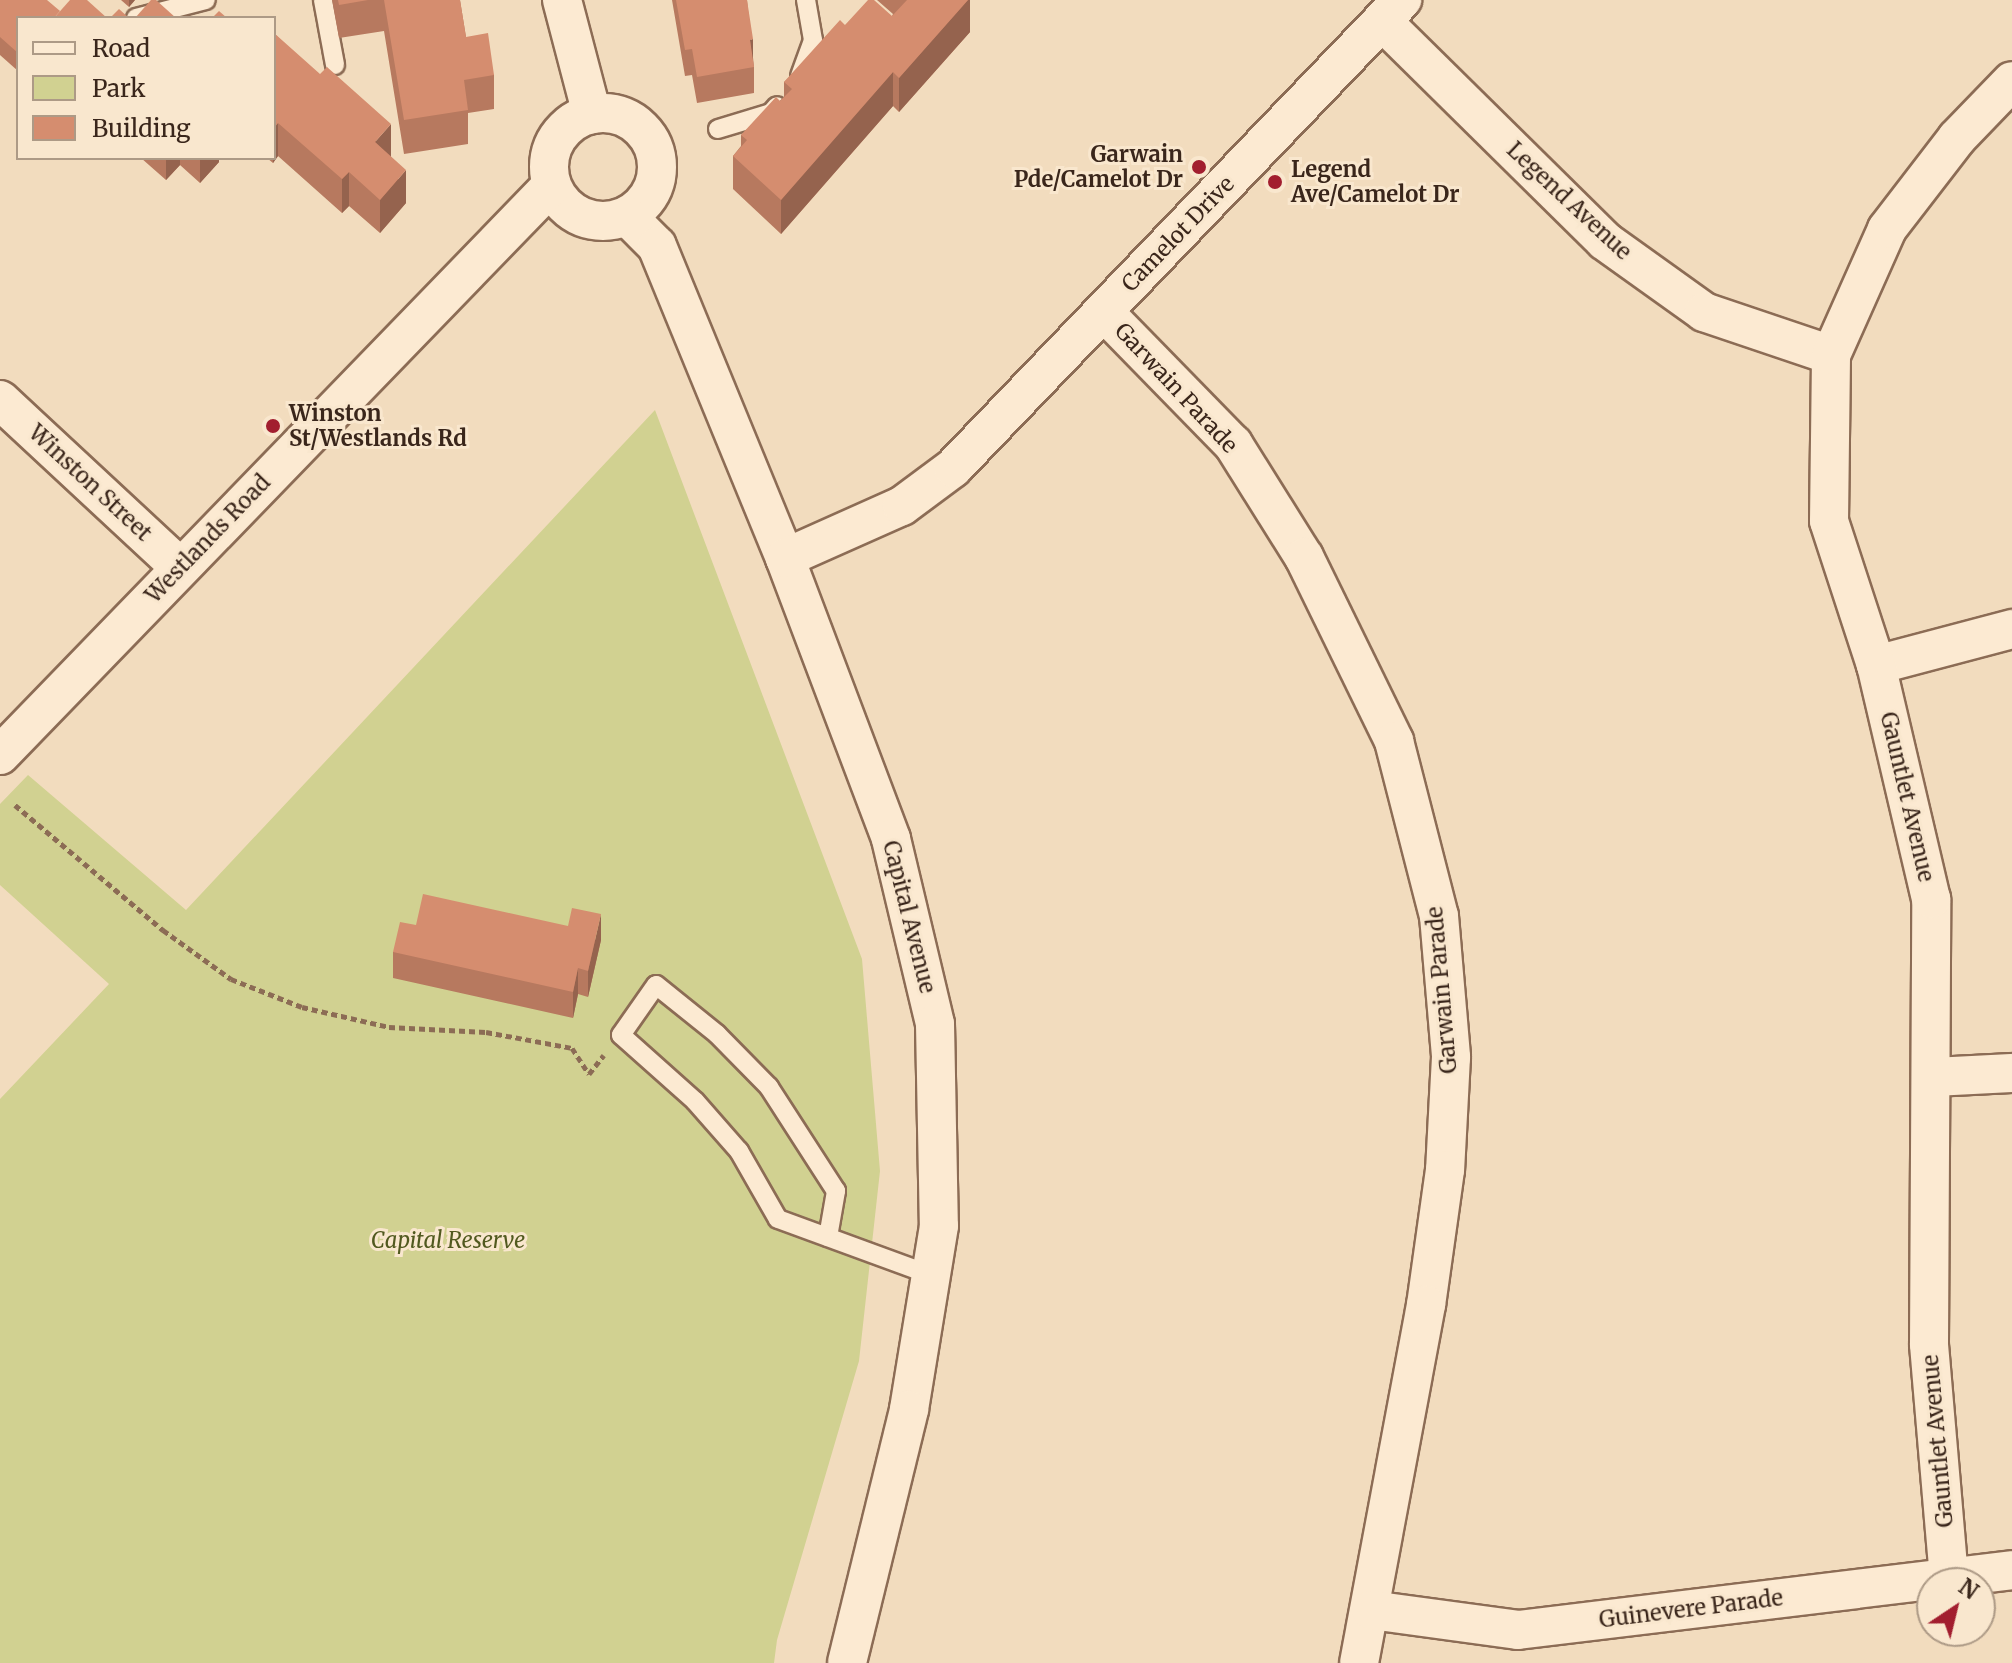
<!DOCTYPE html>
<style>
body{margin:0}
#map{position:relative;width:2012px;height:1663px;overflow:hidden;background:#f2dcbe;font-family:Merriweather,serif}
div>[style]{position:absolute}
.green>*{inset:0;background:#d1d191}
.path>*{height:5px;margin-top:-2.5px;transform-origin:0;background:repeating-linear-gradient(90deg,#8c6c55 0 6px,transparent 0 10px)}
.roads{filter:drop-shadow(2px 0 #8c6c55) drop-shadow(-2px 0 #8c6c55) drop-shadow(0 2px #8c6c55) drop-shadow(0 -2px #8c6c55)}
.service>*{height:18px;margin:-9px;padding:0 9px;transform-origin:9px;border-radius:9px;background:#fcead2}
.minor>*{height:38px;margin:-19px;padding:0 19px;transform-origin:19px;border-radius:19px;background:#fcead2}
.minor>.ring{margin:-19px;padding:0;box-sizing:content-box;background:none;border:38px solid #fcead2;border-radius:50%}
.wall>*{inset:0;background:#b7795f}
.shaded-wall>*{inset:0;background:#95634e}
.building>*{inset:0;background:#d58d6f}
.dots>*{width:22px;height:22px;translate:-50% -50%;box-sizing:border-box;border:4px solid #f9e7ce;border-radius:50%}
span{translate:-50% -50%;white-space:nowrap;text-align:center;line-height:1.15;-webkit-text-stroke:6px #f9e7ce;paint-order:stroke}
.poi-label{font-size:22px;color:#3a261b;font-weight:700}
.right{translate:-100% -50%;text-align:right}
.left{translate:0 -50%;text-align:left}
.street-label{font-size:22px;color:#3a261b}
.park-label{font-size:22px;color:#51591f;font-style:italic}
.legend{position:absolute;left:16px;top:16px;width:260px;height:144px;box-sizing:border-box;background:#f9e7ce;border:2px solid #ad9a86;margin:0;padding:10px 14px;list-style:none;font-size:24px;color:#3a261b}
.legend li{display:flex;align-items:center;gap:16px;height:40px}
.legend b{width:40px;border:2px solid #ad9a86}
.north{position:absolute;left:1916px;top:1567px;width:80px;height:80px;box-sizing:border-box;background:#f9e7ce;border:2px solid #ad9a86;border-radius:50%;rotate:35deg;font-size:22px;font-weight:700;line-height:32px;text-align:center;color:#3a261b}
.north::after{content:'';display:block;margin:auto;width:28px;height:36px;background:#a21e2f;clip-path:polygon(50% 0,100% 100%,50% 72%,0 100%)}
</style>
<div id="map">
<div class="green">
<div style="clip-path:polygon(655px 410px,862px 959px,880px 1171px,859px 1361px,777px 1640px,774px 1663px,0 1663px,0 1099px,109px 984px,0 885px,0 804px,28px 775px,186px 910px)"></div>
</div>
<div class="path">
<div style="left:15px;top:805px;width:194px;rotate:40.2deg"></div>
<div style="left:163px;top:930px;width:84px;rotate:35.8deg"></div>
<div style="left:231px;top:979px;width:76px;rotate:21.5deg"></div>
<div style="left:302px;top:1007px;width:89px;rotate:12.9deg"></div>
<div style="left:389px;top:1027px;width:97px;rotate:3deg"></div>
<div style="left:486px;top:1032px;width:87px;rotate:10.5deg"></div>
<div style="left:572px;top:1048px;width:31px;rotate:57deg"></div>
<div style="left:589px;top:1074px;width:24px;rotate:-52deg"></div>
</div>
<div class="roads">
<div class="service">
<div style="left:323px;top:0;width:66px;rotate:79.5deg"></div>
<div style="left:136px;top:18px;width:72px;rotate:-14.4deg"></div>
<div style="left:800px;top:76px;width:38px;rotate:-70deg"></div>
<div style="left:813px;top:40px;width:41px;rotate:-99.9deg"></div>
<div style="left:718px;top:129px;width:55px;rotate:-16.8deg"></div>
<div style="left:771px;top:113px;width:9px;rotate:-49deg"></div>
<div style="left:828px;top:1237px;width:47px;rotate:-80.1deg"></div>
<div style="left:836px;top:1191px;width:124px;rotate:-122.8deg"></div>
<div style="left:769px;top:1087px;width:74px;rotate:-134.5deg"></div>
<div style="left:717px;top:1034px;width:78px;rotate:-141.2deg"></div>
<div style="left:656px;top:985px;width:61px;rotate:125deg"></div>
<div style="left:621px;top:1035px;width:99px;rotate:41.7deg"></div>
<div style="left:695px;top:1101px;width:67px;rotate:48.7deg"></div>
<div style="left:739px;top:1151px;width:78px;rotate:60.2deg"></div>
<div style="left:778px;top:1219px;width:163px;rotate:20.1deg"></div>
</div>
<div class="minor">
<div style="left:562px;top:0;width:118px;rotate:75.3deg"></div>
<div style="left:1382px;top:21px;width:313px;rotate:44.6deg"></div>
<div style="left:1605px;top:241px;width:122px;rotate:35.6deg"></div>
<div style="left:1704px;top:312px;width:134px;rotate:18.7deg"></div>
<div class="ring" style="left:549px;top:113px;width:70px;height:70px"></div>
<div style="left:627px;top:216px;width:42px;rotate:45deg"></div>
<div style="left:657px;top:246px;width:337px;rotate:67.7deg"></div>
<div style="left:785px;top:558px;width:300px;rotate:69.3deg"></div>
<div style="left:891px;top:839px;width:190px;rotate:76.6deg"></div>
<div style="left:935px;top:1024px;width:202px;rotate:88.9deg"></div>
<div style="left:939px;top:1226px;width:186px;rotate:99.3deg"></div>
<div style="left:909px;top:1410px;width:260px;rotate:103.8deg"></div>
<div style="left:1104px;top:312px;width:185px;rotate:45.7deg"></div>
<div style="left:1233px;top:444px;width:133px;rotate:57.9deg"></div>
<div style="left:1304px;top:557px;width:205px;rotate:63.9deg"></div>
<div style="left:1394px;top:741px;width:181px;rotate:75.6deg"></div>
<div style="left:1439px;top:916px;width:142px;rotate:85.1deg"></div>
<div style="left:1451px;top:1057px;width:113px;rotate:93deg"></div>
<div style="left:1445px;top:1170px;width:136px;rotate:98deg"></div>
<div style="left:1426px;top:1305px;width:364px;rotate:100.6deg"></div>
<div style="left:0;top:400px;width:246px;rotate:42.9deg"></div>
<div style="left:785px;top:558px;width:128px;rotate:-24deg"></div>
<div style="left:902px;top:506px;width:64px;rotate:-36.7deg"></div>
<div style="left:953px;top:468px;width:649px;rotate:-46.19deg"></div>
<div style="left:1876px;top:665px;width:141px;rotate:-14.8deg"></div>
<div style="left:0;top:755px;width:793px;rotate:-45.92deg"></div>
<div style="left:1933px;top:1077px;width:79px;rotate:-2.9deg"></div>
<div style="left:1949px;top:1578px;width:235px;rotate:-94.9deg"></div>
<div style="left:1929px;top:1344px;width:445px;rotate:-89.7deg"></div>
<div style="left:1931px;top:899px;width:240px;rotate:-103.2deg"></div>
<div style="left:1876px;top:665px;width:151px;rotate:-108.1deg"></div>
<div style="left:1829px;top:521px;width:166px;rotate:-89.3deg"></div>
<div style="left:1831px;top:355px;width:138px;rotate:-66deg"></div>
<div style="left:1887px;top:229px;width:115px;rotate:-52.4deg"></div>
<div style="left:1957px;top:138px;width:79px;rotate:-46deg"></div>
<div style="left:1371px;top:1610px;width:148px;rotate:7.7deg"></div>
<div style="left:1518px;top:1630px;width:498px;rotate:-6.9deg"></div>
</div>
</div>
<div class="wall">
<div style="clip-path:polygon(0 0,60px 11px,18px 18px,18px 71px,0 55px)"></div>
<div style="clip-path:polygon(121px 0,135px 0,129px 7px)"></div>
<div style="clip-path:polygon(332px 0,460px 0,466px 37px,494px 75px,494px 109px,468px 113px,468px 144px,404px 154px,384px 31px,339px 38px)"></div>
<div style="clip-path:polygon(672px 0,747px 0,754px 67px,754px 93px,697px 103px,692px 75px,685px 76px)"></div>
<div style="clip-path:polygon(877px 0,970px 0,970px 32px,899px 112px,893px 106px,781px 234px,733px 189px,733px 156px,741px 146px,741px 135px,784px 97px,784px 82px,845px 25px,892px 16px,893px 14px)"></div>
<div style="clip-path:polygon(274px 33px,391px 157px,406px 203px,380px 233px,349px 206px,342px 213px,278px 156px,273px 163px,267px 158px,274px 158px)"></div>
<div style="clip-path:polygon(141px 158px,219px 158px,219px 162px,200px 183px,180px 165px,166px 180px)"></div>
<div style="clip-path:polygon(601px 940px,588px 997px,578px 994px,573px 1018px,393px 978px,393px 952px)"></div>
</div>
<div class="shaded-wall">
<div style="clip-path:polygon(129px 0,135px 0,129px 7px)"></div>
<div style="clip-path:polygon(968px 0,970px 0,970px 32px,899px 112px,899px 78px)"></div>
<div style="clip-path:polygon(753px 39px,753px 65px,750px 40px)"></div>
<div style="clip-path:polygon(893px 72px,893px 106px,781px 234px,781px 200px)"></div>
<div style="clip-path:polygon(278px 123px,278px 156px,273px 163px,273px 158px,274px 158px,274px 128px)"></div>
<div style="clip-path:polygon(391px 124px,391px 158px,375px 142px)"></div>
<div style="clip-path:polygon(166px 158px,180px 158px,180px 165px,166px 180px)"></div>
<div style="clip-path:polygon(200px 158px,219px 158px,219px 162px,200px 183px)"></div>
<div style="clip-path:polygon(406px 170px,406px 203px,380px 233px,380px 200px)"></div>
<div style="clip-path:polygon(349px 172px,349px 206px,342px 213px,342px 179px)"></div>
<div style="clip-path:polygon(601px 914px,601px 940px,588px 997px,588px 971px)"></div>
<div style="clip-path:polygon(578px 968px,578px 994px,573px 1018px,573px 992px)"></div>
</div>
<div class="building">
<div style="clip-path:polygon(0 0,47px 0,60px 11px,54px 18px,18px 18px,18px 53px,0 37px)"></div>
<div style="clip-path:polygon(70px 0,87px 0,107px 18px,54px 18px)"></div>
<div style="clip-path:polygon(151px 0,156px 0,176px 18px,135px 18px)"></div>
<div style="clip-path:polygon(338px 0,368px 0,339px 5px)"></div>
<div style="clip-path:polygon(384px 0,460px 0,466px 37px,488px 33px,494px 75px,464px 80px,468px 110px,404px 120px)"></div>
<div style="clip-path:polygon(676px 0,747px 0,753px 39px,750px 40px,754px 67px,697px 77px,692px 49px,685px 50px)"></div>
<div style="clip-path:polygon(868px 0,874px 0,892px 16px,907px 0,968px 0,899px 78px,893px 72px,781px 200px,733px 156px,747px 140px,741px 135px,776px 97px,780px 101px,792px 89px,784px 82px,840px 20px,845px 25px)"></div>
<div style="clip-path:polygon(119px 9px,129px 18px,110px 18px)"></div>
<div style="clip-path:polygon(219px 11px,227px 18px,212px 18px)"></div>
<div style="clip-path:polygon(274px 33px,320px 74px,327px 67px,391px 124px,375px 142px,406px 170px,380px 200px,349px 172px,342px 179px,278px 123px,274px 128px)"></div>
<div style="clip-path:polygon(423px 894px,568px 926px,572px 908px,601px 914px,588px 971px,578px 968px,573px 992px,393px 952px,400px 922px,416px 925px)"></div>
</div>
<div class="dots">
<div style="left:1199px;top:167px;background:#a21e2f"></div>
<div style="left:1275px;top:182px;background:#a21e2f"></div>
<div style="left:273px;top:426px;background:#a21e2f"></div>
</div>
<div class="poi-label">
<span class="right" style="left:1183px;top:167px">Garwain<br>Pde/Camelot Dr</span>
<span class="left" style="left:1291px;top:182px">Legend<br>Ave/Camelot Dr</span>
<span class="left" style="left:289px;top:426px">Winston<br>St/Westlands Rd</span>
</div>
<div class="street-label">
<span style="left:1569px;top:201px;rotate:43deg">Legend Avenue</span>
<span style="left:1178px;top:234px;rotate:-46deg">Camelot Drive</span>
<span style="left:1176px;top:388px;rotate:47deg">Garwain Parade</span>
<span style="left:90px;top:483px;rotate:43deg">Winston Street</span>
<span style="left:208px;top:539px;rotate:-46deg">Westlands Road</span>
<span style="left:1907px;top:797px;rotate:77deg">Gauntlet Avenue</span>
<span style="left:909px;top:917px;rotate:76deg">Capital Avenue</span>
<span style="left:1442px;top:990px;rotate:-95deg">Garwain Parade</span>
<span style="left:1938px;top:1441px;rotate:-95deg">Gauntlet Avenue</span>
<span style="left:1691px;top:1609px;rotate:-7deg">Guinevere Parade</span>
</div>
<div class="park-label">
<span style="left:448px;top:1241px">Capital Reserve</span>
</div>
<ul class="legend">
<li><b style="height:10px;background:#fcead2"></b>Road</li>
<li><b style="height:22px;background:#d1d191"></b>Park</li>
<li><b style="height:22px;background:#d58d6f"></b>Building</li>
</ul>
<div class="north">N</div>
</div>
